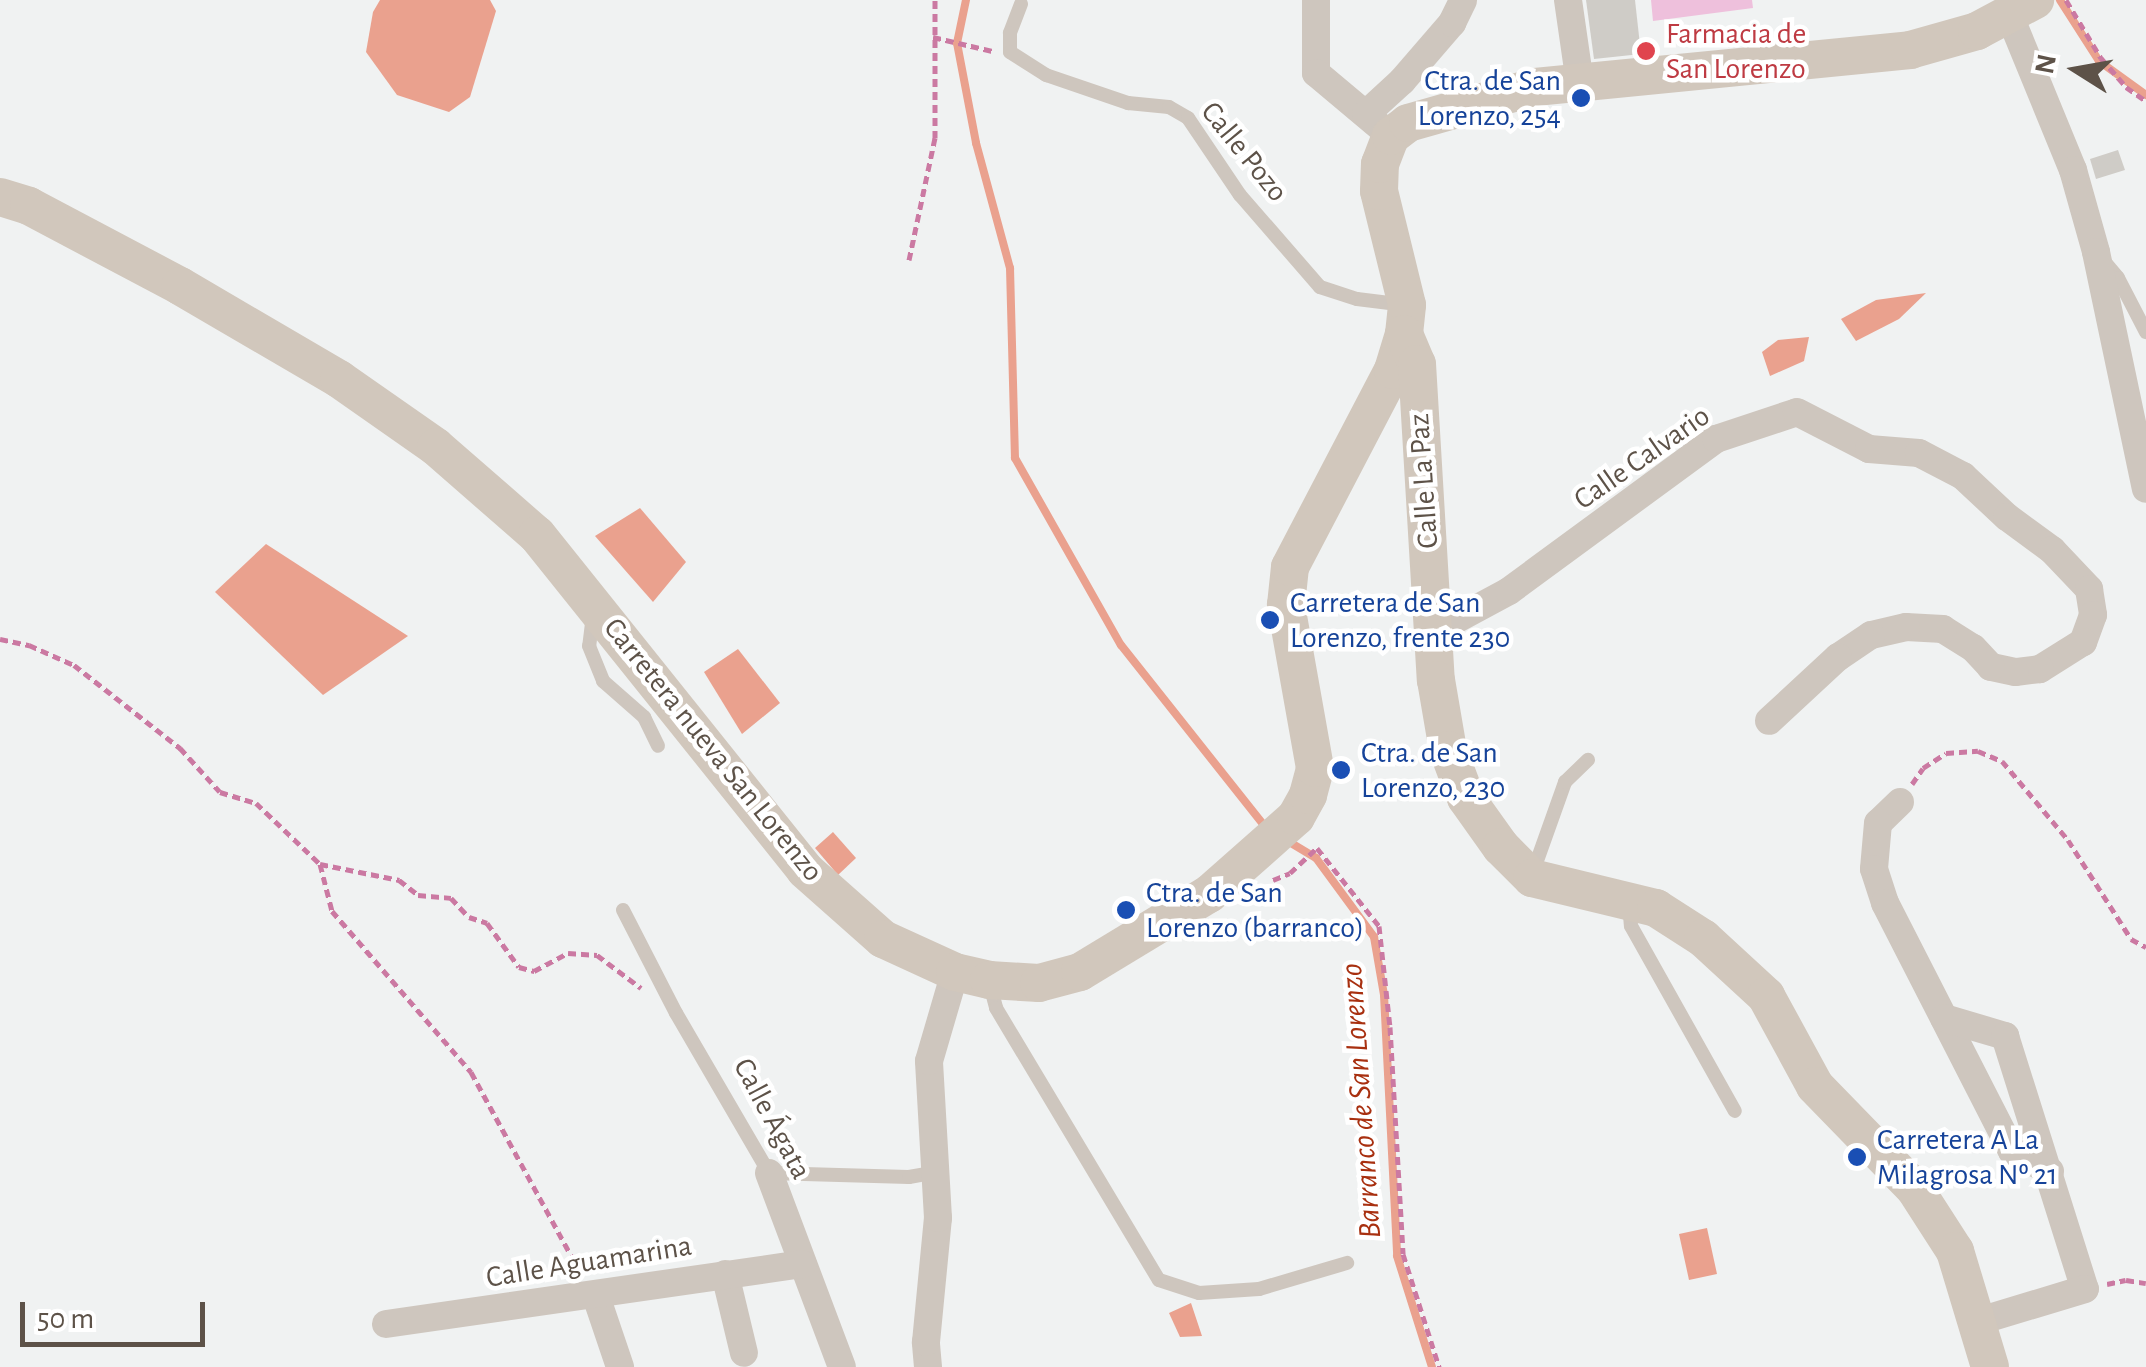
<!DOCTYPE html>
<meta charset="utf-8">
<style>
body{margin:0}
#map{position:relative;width:2146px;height:1367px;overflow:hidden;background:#f0f2f2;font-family:"Alegreya Sans",sans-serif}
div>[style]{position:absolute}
.green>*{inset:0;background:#eec0dc}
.water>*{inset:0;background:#eaa18e}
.stream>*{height:8px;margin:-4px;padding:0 4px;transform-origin:4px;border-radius:4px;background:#eaa18e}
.building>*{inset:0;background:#cfccc7}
.path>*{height:5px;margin-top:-2.5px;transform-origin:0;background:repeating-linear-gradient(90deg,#cb79a2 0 8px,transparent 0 13px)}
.lane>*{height:14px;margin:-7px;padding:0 7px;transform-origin:7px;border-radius:7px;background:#cec6be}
.street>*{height:28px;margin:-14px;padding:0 14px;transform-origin:14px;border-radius:14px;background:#cec6be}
.secondary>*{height:38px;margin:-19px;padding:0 19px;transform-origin:19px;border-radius:19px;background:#d1c7bc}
.dots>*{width:28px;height:28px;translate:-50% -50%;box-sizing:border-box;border:5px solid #fff;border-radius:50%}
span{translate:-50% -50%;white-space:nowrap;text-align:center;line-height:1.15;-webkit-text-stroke:9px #fff;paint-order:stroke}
.health-label{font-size:30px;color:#be3a42}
.left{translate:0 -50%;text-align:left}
.transit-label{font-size:30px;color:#164399}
.right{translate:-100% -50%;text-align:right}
.street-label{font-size:30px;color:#5d5248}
.water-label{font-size:32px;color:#a83010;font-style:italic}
.north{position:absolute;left:2026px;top:20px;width:100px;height:100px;-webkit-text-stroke:8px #fff;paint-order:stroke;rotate:281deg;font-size:28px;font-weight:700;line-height:40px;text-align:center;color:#5d5248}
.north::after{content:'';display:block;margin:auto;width:35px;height:45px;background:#5d5248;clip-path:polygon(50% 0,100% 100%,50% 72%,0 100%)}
.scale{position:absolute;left:20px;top:1302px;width:185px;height:45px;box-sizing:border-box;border:5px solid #5d5248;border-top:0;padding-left:12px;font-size:30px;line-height:35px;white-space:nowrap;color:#5d5248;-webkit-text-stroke:8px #fff;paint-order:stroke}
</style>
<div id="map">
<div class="green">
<div style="clip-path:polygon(1651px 0,1752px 0,1753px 8px,1653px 21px)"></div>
</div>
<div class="water">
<div style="clip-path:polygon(380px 0,490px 0,496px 11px,470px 97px,449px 112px,397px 95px,366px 52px,373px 12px)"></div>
<div style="clip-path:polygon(1926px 293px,1899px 319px,1856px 341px,1841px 319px,1876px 300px)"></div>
<div style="clip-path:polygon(1809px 337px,1804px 361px,1770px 376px,1762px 352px,1778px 340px)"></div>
<div style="clip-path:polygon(640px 508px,686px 562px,653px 602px,595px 536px)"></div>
<div style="clip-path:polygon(266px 544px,408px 636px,323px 695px,215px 592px)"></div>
<div style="clip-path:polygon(738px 649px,780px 703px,742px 734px,704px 672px)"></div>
<div style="clip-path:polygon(833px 832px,856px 858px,838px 875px,815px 848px)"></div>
<div style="clip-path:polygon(1707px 1228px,1717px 1274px,1689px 1280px,1679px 1234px)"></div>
<div style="clip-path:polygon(1191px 1303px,1202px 1336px,1180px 1337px,1169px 1313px)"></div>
</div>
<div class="stream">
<div style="left:966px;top:0;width:44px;rotate:101.8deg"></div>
<div style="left:957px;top:43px;width:102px;rotate:79.2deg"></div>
<div style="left:976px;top:143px;width:130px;rotate:74.8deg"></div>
<div style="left:1010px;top:268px;width:190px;rotate:88.5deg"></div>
<div style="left:1015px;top:458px;width:215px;rotate:60.5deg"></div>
<div style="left:1121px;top:645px;width:232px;rotate:51.6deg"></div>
<div style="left:2060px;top:0;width:72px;rotate:57.4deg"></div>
<div style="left:2099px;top:61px;width:58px;rotate:35.9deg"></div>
<div style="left:1286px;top:840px;width:35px;rotate:31deg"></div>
<div style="left:1316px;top:858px;width:98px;rotate:53.7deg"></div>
<div style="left:1374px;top:937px;width:59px;rotate:80.2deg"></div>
<div style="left:1384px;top:995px;width:261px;rotate:87.1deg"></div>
<div style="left:1397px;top:1256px;width:116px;rotate:72.5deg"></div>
</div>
<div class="building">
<div style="clip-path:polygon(1586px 0,1635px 0,1641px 54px,1594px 59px)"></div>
<div style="clip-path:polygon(2118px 150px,2125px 170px,2096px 179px,2090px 159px)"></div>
</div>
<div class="path">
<div style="left:2066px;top:0;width:68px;rotate:58.9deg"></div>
<div style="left:2101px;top:58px;width:38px;rotate:49deg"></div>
<div style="left:2126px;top:87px;width:24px;rotate:35deg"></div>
<div style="left:933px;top:37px;width:61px;rotate:13.3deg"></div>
<div style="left:909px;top:260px;width:125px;rotate:-78deg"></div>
<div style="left:935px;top:138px;width:138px;rotate:-90deg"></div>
<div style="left:0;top:639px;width:30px;rotate:12deg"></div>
<div style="left:29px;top:645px;width:49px;rotate:24deg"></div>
<div style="left:74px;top:665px;width:135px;rotate:38.1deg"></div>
<div style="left:180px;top:748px;width:59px;rotate:47.7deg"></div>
<div style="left:220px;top:792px;width:38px;rotate:17deg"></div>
<div style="left:256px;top:803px;width:88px;rotate:43.6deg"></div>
<div style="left:320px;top:864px;width:81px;rotate:11.4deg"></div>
<div style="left:399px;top:880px;width:24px;rotate:38deg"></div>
<div style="left:418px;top:895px;width:33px;rotate:5deg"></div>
<div style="left:451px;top:898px;width:26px;rotate:47deg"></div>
<div style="left:469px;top:917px;width:19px;rotate:18deg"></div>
<div style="left:487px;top:923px;width:54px;rotate:54deg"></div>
<div style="left:519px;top:967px;width:16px;rotate:15deg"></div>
<div style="left:534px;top:971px;width:38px;rotate:-28deg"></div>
<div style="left:568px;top:953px;width:29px;rotate:4deg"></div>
<div style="left:597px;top:955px;width:55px;rotate:36.9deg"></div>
<div style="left:1912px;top:784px;width:19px;rotate:-55deg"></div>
<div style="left:1923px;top:768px;width:27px;rotate:-33deg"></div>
<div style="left:1946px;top:753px;width:32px;rotate:-4deg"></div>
<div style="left:1978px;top:751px;width:26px;rotate:23deg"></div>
<div style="left:2002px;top:761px;width:103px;rotate:50.1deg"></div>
<div style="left:2068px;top:840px;width:117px;rotate:57.5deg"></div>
<div style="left:2131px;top:939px;width:17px;rotate:28deg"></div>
<div style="left:320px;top:864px;width:49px;rotate:75.7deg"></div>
<div style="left:332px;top:911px;width:213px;rotate:49.2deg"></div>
<div style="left:471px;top:1072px;width:226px;rotate:61.4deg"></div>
<div style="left:1273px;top:880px;width:18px;rotate:-22deg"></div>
<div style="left:1290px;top:873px;width:37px;rotate:-43deg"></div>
<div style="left:1317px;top:848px;width:100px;rotate:51.5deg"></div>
<div style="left:1379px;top:926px;width:102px;rotate:83.8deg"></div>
<div style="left:1390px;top:1027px;width:227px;rotate:86.7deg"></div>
<div style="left:1403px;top:1254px;width:119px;rotate:72.3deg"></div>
<div style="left:2107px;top:1284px;width:19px;rotate:-12deg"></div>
<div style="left:2126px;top:1280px;width:20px;rotate:9deg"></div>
</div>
<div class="lane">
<div style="left:1021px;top:4px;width:31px;rotate:111deg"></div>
<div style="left:1010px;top:33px;width:19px;rotate:90deg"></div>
<div style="left:1010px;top:52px;width:43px;rotate:32.6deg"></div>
<div style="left:1046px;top:75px;width:87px;rotate:18.9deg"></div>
<div style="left:1128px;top:103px;width:41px;rotate:5.6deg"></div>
<div style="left:1169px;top:107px;width:22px;rotate:30deg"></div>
<div style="left:1188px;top:118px;width:93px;rotate:56deg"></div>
<div style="left:1240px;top:195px;width:122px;rotate:49deg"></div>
<div style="left:1320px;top:287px;width:39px;rotate:18deg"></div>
<div style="left:1357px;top:299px;width:49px;rotate:7deg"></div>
<div style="left:2103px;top:260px;width:23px;rotate:50deg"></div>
<div style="left:2118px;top:278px;width:61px;rotate:62.6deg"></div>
<div style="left:593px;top:615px;width:31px;rotate:97deg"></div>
<div style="left:589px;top:646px;width:38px;rotate:68deg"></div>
<div style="left:603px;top:681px;width:55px;rotate:41.3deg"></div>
<div style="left:644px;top:717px;width:32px;rotate:64deg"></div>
<div style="left:1533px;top:872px;width:96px;rotate:-70.4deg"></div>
<div style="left:1565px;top:782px;width:32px;rotate:-44deg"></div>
<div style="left:1629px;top:904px;width:22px;rotate:85deg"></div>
<div style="left:1631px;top:926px;width:212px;rotate:60.7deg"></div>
<div style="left:623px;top:910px;width:116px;rotate:62.8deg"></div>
<div style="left:676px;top:1013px;width:185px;rotate:59.8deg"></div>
<div style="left:769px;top:1173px;width:140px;rotate:1.6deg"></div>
<div style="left:909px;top:1177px;width:28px;rotate:-10deg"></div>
<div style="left:990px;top:985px;width:24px;rotate:75deg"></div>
<div style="left:996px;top:1008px;width:317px;rotate:59.1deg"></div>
<div style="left:1159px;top:1280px;width:42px;rotate:18deg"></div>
<div style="left:1199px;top:1293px;width:60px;rotate:-3.8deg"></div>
<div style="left:1259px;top:1289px;width:92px;rotate:-16.5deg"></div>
</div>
<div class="street">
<div style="left:1316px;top:0;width:73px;rotate:90deg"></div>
<div style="left:1316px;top:73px;width:98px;rotate:40deg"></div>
<div style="left:1568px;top:0;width:84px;rotate:81.8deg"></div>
<div style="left:2009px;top:14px;width:169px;rotate:67.7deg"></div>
<div style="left:2073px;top:170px;width:85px;rotate:74.3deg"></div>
<div style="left:2096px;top:252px;width:242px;rotate:78.1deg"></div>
<div style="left:1366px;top:114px;width:49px;rotate:-42.5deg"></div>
<div style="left:1402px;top:81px;width:77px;rotate:-49.2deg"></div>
<div style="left:1452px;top:23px;width:25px;rotate:-64deg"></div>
<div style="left:1433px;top:632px;width:86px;rotate:-28.3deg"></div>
<div style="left:1509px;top:591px;width:257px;rotate:-36.3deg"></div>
<div style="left:1716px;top:439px;width:85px;rotate:-18.4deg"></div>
<div style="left:1797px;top:412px;width:81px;rotate:27.2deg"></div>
<div style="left:1869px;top:449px;width:50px;rotate:4.6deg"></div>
<div style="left:1919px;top:453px;width:50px;rotate:27.6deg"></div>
<div style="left:1963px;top:476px;width:60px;rotate:43deg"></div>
<div style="left:2007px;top:517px;width:56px;rotate:36.3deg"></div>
<div style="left:2052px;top:550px;width:54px;rotate:46.5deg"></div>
<div style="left:2089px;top:589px;width:26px;rotate:81deg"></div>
<div style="left:2093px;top:615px;width:29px;rotate:110deg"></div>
<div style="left:2083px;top:642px;width:51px;rotate:147.9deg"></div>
<div style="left:2040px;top:669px;width:25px;rotate:173deg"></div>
<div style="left:2015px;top:672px;width:25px;rotate:-168deg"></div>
<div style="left:1991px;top:667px;width:26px;rotate:-133deg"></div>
<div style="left:1973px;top:648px;width:36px;rotate:-148deg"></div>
<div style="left:1943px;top:629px;width:37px;rotate:-177deg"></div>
<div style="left:1906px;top:627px;width:36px;rotate:167deg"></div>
<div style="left:1871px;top:635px;width:40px;rotate:146deg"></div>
<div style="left:1838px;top:657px;width:94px;rotate:137.2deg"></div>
<div style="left:1900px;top:802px;width:30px;rotate:136deg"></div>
<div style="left:1878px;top:823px;width:46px;rotate:95deg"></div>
<div style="left:1874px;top:869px;width:36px;rotate:72deg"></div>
<div style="left:1885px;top:903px;width:279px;rotate:62.9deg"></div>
<div style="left:2012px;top:1151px;width:43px;rotate:27.8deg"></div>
<div style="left:1944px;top:1018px;width:64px;rotate:16.4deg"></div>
<div style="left:2005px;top:1036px;width:265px;rotate:72.5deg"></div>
<div style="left:2085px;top:1289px;width:111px;rotate:163.2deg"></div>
<div style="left:769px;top:1173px;width:207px;rotate:69.4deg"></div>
<div style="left:725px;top:1274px;width:81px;rotate:76.5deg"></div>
<div style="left:596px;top:1296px;width:75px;rotate:71.3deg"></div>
<div style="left:386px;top:1324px;width:421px;rotate:-8.2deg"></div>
<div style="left:928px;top:1367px;width:25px;rotate:-95deg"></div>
<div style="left:926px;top:1342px;width:125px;rotate:-84.5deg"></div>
<div style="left:938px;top:1218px;width:157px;rotate:-93.3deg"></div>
<div style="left:929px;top:1061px;width:93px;rotate:-73.7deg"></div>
</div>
<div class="secondary">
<div style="left:0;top:197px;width:30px;rotate:17deg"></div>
<div style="left:29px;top:206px;width:171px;rotate:27.9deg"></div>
<div style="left:180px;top:286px;width:184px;rotate:30.3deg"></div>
<div style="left:339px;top:379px;width:118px;rotate:35deg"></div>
<div style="left:436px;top:447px;width:134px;rotate:41.1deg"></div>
<div style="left:537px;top:535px;width:429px;rotate:51.3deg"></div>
<div style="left:805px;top:870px;width:104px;rotate:41.5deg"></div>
<div style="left:883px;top:939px;width:79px;rotate:24.6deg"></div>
<div style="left:955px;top:972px;width:35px;rotate:13deg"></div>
<div style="left:989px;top:980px;width:50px;rotate:3.4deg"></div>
<div style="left:1039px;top:983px;width:42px;rotate:-15deg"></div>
<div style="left:1080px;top:972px;width:151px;rotate:-31.2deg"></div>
<div style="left:1209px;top:894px;width:116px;rotate:-41.5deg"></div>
<div style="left:1296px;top:817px;width:25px;rotate:-61deg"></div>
<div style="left:1308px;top:795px;width:28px;rotate:-75deg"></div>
<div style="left:1315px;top:768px;width:166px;rotate:-100.1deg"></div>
<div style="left:1286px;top:605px;width:38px;rotate:-84deg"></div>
<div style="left:1290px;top:567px;width:222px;rotate:-62.4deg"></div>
<div style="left:1393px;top:370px;width:38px;rotate:-73deg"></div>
<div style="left:1404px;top:334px;width:29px;rotate:-84deg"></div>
<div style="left:1407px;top:305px;width:117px;rotate:-103.8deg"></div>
<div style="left:1379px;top:191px;width:27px;rotate:-88deg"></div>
<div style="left:1380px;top:164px;width:30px;rotate:-69deg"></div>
<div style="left:1391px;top:136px;width:21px;rotate:-37deg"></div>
<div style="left:1408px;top:123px;width:132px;rotate:-15.8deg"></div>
<div style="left:1535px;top:87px;width:377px;rotate:-5.6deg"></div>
<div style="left:1910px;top:50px;width:70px;rotate:-15.8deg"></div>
<div style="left:1977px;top:31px;width:66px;rotate:-28.1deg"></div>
<div style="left:1404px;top:334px;width:33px;rotate:67deg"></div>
<div style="left:1417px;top:364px;width:317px;rotate:86.6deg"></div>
<div style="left:1436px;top:680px;width:71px;rotate:80.3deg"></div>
<div style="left:1448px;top:750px;width:51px;rotate:69.4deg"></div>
<div style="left:1466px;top:798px;width:60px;rotate:54.5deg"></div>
<div style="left:1501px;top:847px;width:44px;rotate:45deg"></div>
<div style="left:1532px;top:878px;width:128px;rotate:13.6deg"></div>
<div style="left:1656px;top:908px;width:56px;rotate:32.6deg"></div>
<div style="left:1703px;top:938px;width:86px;rotate:42.6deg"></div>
<div style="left:1766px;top:996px;width:102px;rotate:61.4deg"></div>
<div style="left:1815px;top:1086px;width:144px;rotate:45.8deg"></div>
<div style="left:1915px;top:1189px;width:74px;rotate:57.2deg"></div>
<div style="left:1955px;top:1251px;width:121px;rotate:73.2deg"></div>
</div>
<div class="dots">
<div style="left:1646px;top:51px;background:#e0444e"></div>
<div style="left:1581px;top:98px;background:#1a4fb4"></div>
<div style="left:1270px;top:620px;background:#1a4fb4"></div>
<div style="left:1341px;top:770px;background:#1a4fb4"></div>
<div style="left:1126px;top:910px;background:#1a4fb4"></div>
<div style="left:1857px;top:1157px;background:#1a4fb4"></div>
</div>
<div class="health-label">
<span class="left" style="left:1666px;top:51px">Farmacia de<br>San Lorenzo</span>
</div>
<div class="transit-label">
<span class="right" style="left:1561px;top:98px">Ctra. de San<br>Lorenzo, 254</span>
<span class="left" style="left:1290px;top:620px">Carretera de San<br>Lorenzo, frente 230</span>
<span class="left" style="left:1361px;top:770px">Ctra. de San<br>Lorenzo, 230</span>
<span class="left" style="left:1146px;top:910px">Ctra. de San<br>Lorenzo (barranco)</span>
<span class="left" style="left:1877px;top:1157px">Carretera A La<br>Milagrosa Nº 21</span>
</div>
<div class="street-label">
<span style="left:1244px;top:152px;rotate:51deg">Calle Pozo</span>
<span style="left:1642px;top:458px;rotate:-35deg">Calle Calvario</span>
<span style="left:1424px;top:481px;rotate:-94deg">Calle La Paz</span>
<span style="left:713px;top:750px;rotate:51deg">Carretera nueva San Lorenzo</span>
<span style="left:772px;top:1119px;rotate:62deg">Calle Ágata</span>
<span style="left:589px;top:1262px;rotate:-9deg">Calle Aguamarina</span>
</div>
<div class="water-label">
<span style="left:1361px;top:1101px;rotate:-94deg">Barranco de San Lorenzo</span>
</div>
<div class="north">N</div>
<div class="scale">50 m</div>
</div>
